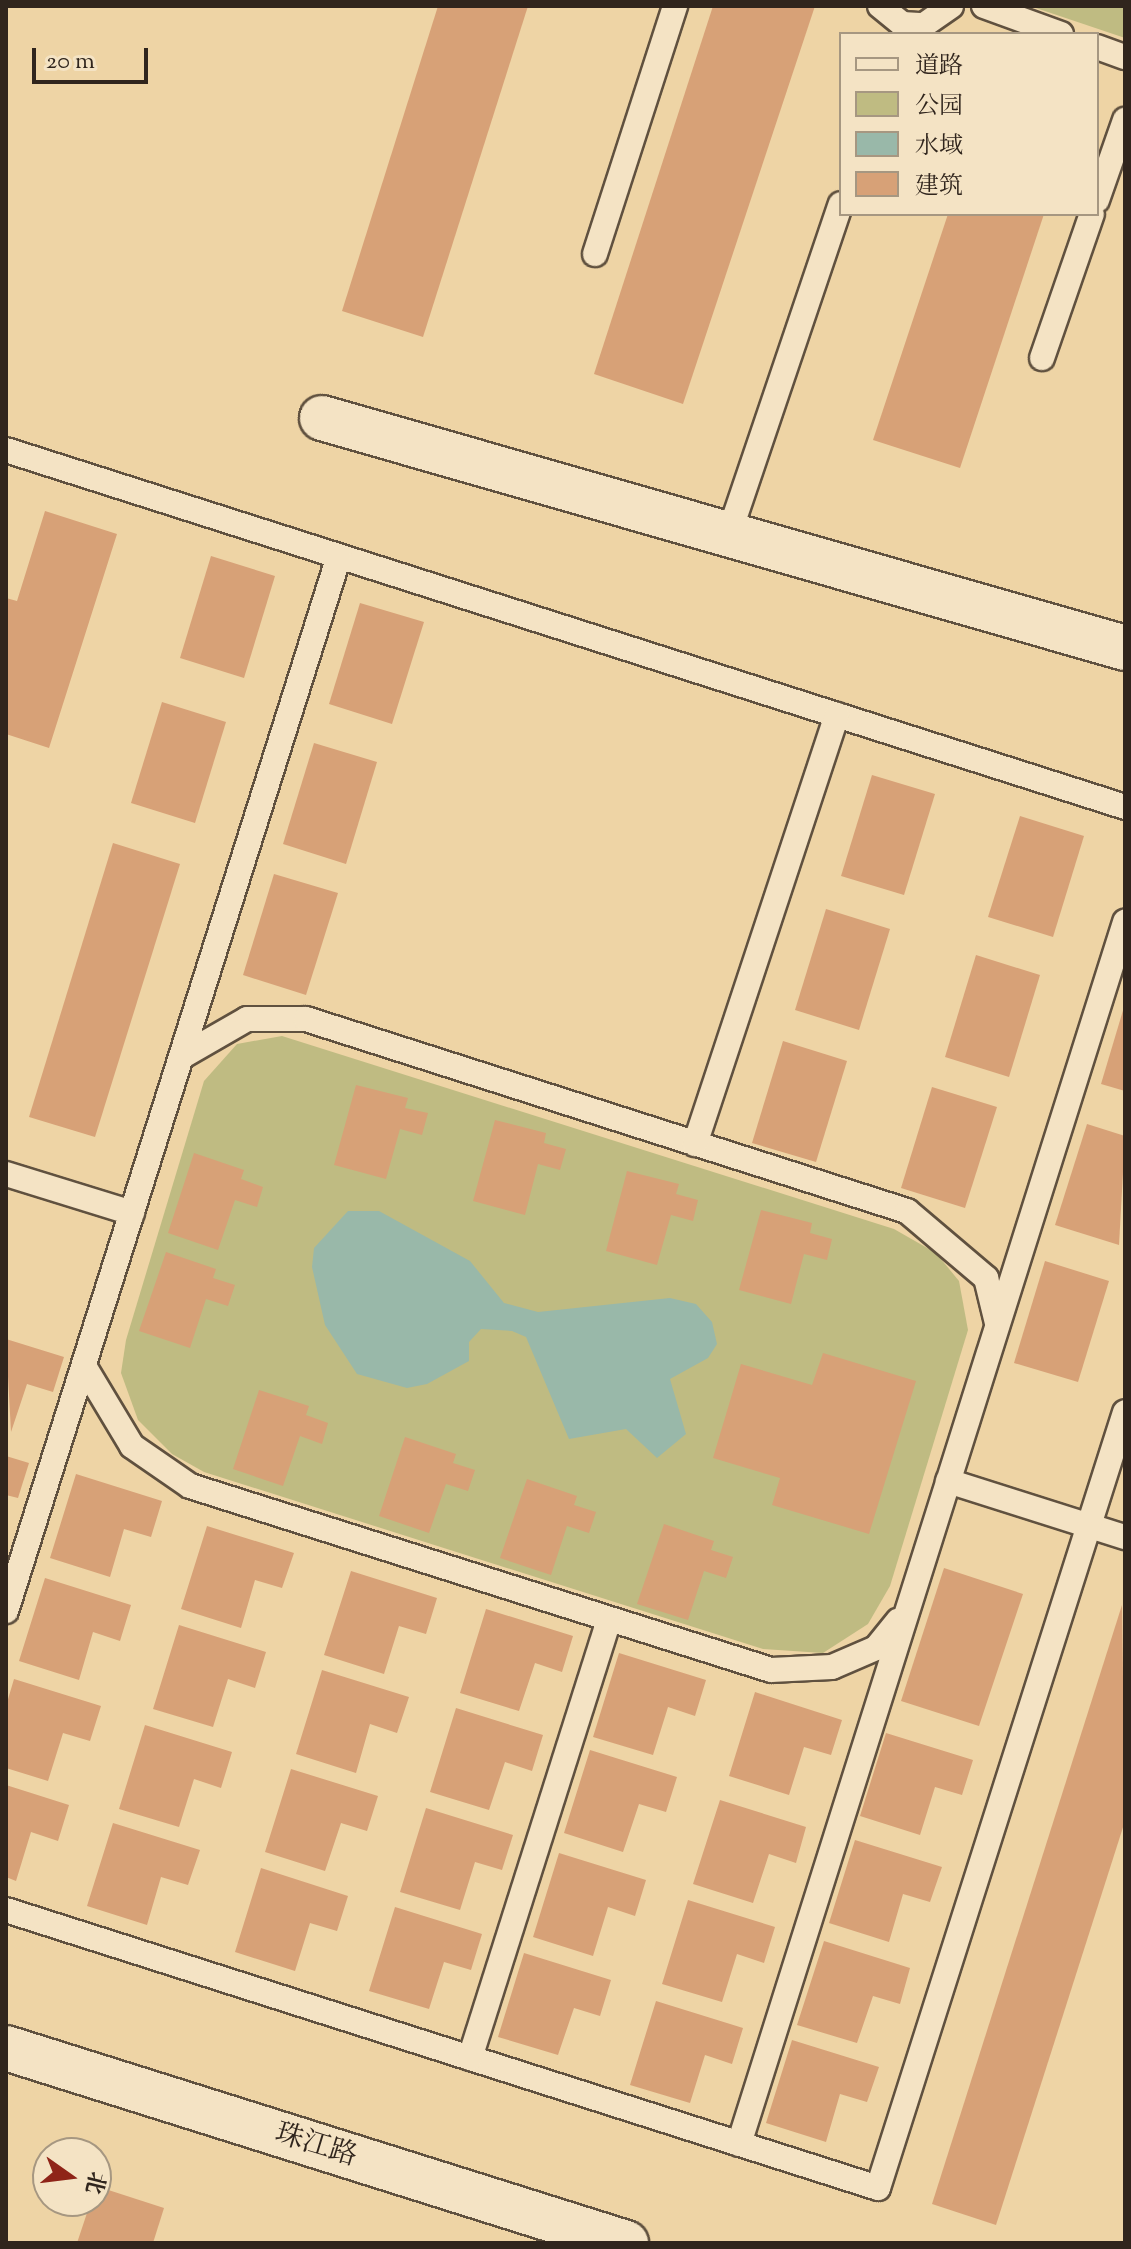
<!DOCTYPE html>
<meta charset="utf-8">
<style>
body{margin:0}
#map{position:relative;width:1131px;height:2249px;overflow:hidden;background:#eed4a5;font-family:"Sorts Mill Goudy","Noto Serif SC",serif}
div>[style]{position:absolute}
.green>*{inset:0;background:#bfbb82}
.water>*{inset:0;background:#99b8a9}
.building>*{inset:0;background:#d7a177}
.roads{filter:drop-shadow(2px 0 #60513f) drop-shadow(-2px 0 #60513f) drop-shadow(0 2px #60513f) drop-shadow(0 -2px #60513f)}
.lane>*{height:24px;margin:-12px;padding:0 12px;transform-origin:12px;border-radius:12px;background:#f4e3c4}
.secondary>*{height:44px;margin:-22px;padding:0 22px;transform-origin:22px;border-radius:22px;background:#f4e3c4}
span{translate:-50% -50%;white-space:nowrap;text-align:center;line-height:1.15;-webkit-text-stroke:7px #f4e3c4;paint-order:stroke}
.street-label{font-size:28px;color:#30251d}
.frame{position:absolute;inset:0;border:8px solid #30251d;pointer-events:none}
.legend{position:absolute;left:839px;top:32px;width:260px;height:184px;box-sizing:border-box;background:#f4e3c4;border:2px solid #a69781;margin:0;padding:10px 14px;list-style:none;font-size:24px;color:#30251d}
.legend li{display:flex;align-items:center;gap:16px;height:40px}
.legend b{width:40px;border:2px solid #a69781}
.north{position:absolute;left:32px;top:2137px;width:80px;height:80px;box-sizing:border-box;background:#f4e3c4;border:2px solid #a69781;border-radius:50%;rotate:104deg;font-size:22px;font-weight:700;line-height:32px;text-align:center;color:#30251d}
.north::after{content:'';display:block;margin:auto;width:28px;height:36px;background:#8f2418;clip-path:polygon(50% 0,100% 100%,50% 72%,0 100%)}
.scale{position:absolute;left:32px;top:48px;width:116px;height:36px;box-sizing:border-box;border:4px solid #30251d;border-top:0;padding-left:10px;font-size:24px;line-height:28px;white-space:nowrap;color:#30251d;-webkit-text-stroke:6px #f4e3c4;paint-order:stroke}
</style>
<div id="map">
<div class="green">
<div style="clip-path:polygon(1030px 6px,1125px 6px,1125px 38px)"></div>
<div style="clip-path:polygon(282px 1036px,894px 1229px,936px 1253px,959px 1281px,968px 1330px,890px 1586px,868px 1624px,823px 1653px,763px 1649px,204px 1472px,172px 1454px,138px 1420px,121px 1373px,126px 1340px,204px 1081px,237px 1044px)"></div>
</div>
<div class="water">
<div style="clip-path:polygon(348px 1211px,379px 1211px,470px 1261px,504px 1303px,538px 1312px,670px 1298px,696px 1304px,712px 1322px,717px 1344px,708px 1358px,670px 1379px,686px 1434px,657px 1458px,626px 1429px,569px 1439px,526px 1337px,512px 1331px,481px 1329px,469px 1342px,469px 1361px,427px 1384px,407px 1388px,357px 1374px,325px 1325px,312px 1267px,314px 1248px)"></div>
</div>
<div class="building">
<div style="clip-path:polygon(438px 6px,528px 6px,423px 337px,342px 311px)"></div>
<div style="clip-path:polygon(713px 6px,815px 6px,683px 404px,594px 374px)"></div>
<div style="clip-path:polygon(948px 214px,1044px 214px,960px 468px,873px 440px)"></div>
<div style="clip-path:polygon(45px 511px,117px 534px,49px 748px,6px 734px,6px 598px,17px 601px)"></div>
<div style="clip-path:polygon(211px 556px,275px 576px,244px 678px,180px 658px)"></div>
<div style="clip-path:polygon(360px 603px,424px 622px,392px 724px,329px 704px)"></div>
<div style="clip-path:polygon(162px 702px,226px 722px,195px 823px,131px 803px)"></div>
<div style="clip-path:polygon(314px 743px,377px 762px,346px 864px,283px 844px)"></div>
<div style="clip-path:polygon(872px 775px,935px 794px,904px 895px,841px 876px)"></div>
<div style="clip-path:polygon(1020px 816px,1084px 836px,1053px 937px,988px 917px)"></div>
<div style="clip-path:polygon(113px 843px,180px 864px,95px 1137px,29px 1117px)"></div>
<div style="clip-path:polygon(274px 874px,338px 893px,306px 995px,243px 975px)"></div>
<div style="clip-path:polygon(826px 909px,890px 929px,859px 1030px,795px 1010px)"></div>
<div style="clip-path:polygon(976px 955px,1040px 975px,1009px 1077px,945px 1057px)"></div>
<div style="clip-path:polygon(1124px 1007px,1125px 1007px,1125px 1091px,1101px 1084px)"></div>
<div style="clip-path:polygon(783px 1041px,847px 1061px,816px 1162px,752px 1143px)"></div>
<div style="clip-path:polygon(356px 1085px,408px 1098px,405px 1108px,428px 1113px,422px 1135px,400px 1129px,386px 1179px,334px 1165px)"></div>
<div style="clip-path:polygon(932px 1087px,997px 1107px,965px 1208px,901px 1188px)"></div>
<div style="clip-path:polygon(495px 1120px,546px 1133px,544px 1143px,566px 1149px,560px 1170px,538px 1164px,525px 1215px,473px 1201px)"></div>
<div style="clip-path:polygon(1087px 1124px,1125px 1136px,1119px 1245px,1055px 1225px)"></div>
<div style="clip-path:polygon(194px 1153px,244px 1170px,241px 1179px,263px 1187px,257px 1207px,235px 1200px,218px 1250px,168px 1233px)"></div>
<div style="clip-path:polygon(627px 1171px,679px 1184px,676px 1194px,698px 1200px,693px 1221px,671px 1215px,657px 1265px,606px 1251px)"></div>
<div style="clip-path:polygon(761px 1210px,812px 1223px,810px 1233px,832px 1239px,827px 1260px,804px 1254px,791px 1304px,739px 1290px)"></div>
<div style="clip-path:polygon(166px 1252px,216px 1269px,213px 1278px,235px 1285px,228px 1306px,206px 1299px,190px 1348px,139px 1331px)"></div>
<div style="clip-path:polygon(1045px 1261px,1109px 1281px,1078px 1382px,1014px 1363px)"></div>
<div style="clip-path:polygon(6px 1339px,64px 1357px,53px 1392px,27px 1384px,11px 1432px)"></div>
<div style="clip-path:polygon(823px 1353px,916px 1381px,869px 1534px,772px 1505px,780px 1478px,713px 1458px,741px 1364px,812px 1385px)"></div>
<div style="clip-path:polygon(259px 1390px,309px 1406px,306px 1415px,328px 1423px,322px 1444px,300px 1436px,283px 1486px,233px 1469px)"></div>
<div style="clip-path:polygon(405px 1437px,456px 1454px,453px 1463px,475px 1470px,468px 1491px,446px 1484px,429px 1533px,379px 1516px)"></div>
<div style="clip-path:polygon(6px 1456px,29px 1463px,18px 1498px,6px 1495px)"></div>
<div style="clip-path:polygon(76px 1474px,162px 1501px,151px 1537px,124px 1529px,110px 1577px,50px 1558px)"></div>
<div style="clip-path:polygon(527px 1479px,577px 1496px,574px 1505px,596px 1512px,589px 1533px,567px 1526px,551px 1575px,500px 1558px)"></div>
<div style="clip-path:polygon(664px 1524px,714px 1541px,711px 1550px,733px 1557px,726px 1578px,704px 1571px,688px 1620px,637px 1604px)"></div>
<div style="clip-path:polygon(207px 1526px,294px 1553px,282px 1588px,255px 1580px,241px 1628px,181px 1609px)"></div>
<div style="clip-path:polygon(944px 1568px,1023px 1594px,979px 1726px,901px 1701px)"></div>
<div style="clip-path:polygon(351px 1571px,437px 1598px,426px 1634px,399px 1626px,384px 1674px,324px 1655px)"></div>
<div style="clip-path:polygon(45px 1578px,131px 1605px,120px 1641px,93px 1632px,79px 1680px,19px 1661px)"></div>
<div style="clip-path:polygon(1122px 1605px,1125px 1821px,996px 2225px,932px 2204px)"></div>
<div style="clip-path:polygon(486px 1609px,573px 1636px,562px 1672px,535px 1663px,519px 1711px,460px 1693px)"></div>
<div style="clip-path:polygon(179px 1625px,266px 1652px,255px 1688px,228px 1679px,213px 1727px,153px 1709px)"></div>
<div style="clip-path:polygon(619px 1653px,706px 1680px,695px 1716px,668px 1707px,653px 1755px,593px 1737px)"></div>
<div style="clip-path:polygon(322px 1670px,409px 1697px,397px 1733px,370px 1724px,356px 1773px,296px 1754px)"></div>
<div style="clip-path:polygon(14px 1679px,101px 1706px,90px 1741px,63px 1733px,48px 1781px,6px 1768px,6px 1706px)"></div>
<div style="clip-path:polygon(755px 1692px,842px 1720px,831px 1755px,804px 1747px,789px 1795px,729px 1776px)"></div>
<div style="clip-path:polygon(456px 1708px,543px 1735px,532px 1771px,505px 1762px,489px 1810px,430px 1792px)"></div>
<div style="clip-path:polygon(145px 1725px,232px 1752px,221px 1788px,194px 1779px,179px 1827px,119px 1809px)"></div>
<div style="clip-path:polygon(886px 1733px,973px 1760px,962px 1795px,935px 1787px,920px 1835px,860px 1816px)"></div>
<div style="clip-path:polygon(590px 1750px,677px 1777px,666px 1812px,639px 1804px,623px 1852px,564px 1833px)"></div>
<div style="clip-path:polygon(291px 1769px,378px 1796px,367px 1831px,341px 1823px,325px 1871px,265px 1852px)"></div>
<div style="clip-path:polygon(6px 1785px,69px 1805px,58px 1841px,31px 1832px,16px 1881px,6px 1877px)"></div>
<div style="clip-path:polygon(720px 1800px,806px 1827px,796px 1863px,769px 1854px,753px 1903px,693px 1884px)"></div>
<div style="clip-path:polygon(426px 1808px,513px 1835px,502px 1870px,475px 1862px,460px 1910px,400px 1892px)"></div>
<div style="clip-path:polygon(113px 1823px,200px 1850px,188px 1885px,161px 1877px,147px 1925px,87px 1906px)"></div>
<div style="clip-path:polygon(855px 1840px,942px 1867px,930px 1902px,903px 1894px,889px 1942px,829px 1923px)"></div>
<div style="clip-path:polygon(559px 1853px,646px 1880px,635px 1916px,608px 1907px,593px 1956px,533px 1937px)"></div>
<div style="clip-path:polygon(261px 1868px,348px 1896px,337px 1931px,310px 1923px,295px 1971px,235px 1952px)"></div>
<div style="clip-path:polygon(688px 1900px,775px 1927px,764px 1963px,737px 1954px,722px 2002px,662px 1984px)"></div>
<div style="clip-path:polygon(395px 1907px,482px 1934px,471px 1970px,444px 1962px,429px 2009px,369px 1991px)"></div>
<div style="clip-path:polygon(824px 1941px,910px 1968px,900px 2004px,873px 1996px,857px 2043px,797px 2025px)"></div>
<div style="clip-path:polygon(524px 1953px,611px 1980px,600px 2016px,574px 2008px,558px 2055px,498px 2037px)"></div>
<div style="clip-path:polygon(656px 2001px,743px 2028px,732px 2064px,705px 2055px,690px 2103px,630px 2085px)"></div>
<div style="clip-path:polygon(792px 2040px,879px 2067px,867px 2102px,840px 2094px,826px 2142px,766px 2123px)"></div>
<div style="clip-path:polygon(96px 2186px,164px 2208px,153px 2243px,77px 2243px)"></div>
</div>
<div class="roads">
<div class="lane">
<div style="left:880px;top:6px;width:28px;rotate:39deg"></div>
<div style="left:902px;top:24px;width:22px;rotate:3deg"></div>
<div style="left:924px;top:25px;width:33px;rotate:-35deg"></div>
<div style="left:984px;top:6px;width:82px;rotate:20deg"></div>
<div style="left:1097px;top:47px;width:30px;rotate:20deg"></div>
<div style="left:1097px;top:200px;width:85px;rotate:-70.7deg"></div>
<div style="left:595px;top:254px;width:261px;rotate:-72.1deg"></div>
<div style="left:1042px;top:358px;width:152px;rotate:-70.9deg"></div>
<div style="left:6px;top:450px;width:1175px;rotate:17.69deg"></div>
<div style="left:729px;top:534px;width:348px;rotate:-71.3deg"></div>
<div style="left:181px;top:1057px;width:76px;rotate:-29.9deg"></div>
<div style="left:247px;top:1019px;width:59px"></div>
<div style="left:306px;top:1019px;width:631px;rotate:17.72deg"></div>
<div style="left:907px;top:1211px;width:104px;rotate:40.3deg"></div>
<div style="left:986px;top:1278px;width:46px;rotate:76.3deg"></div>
<div style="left:695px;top:1144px;width:452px;rotate:-71.7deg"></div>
<div style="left:6px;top:1174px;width:132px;rotate:17.2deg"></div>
<div style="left:84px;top:1366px;width:93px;rotate:59deg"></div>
<div style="left:132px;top:1446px;width:70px;rotate:34.6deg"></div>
<div style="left:190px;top:1486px;width:609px;rotate:17.57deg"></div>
<div style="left:771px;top:1670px;width:61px;rotate:-2.8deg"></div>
<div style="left:832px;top:1667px;width:48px;rotate:-23.4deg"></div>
<div style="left:876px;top:1648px;width:35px;rotate:-51deg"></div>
<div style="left:948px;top:1481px;width:186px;rotate:17.6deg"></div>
<div style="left:6px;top:1611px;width:1106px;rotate:-72.48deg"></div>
<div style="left:6px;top:1910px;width:915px;rotate:17.68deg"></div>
<div style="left:878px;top:2188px;width:814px;rotate:-72.34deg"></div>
<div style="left:470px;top:2058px;width:460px;rotate:-72.4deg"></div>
<div style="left:739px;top:2144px;width:1282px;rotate:-72.47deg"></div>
</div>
<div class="secondary">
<div style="left:322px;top:418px;width:835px;rotate:15.98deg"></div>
<div style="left:6px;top:2048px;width:650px;rotate:17.46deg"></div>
</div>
</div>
<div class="street-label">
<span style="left:316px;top:2146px;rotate:17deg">珠江路</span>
</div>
<div class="frame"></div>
<ul class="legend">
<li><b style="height:10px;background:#f4e3c4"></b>道路</li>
<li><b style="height:22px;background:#bfbb82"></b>公园</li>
<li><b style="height:22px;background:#99b8a9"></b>水域</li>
<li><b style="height:22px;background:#d7a177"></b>建筑</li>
</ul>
<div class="north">北</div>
<div class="scale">20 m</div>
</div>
